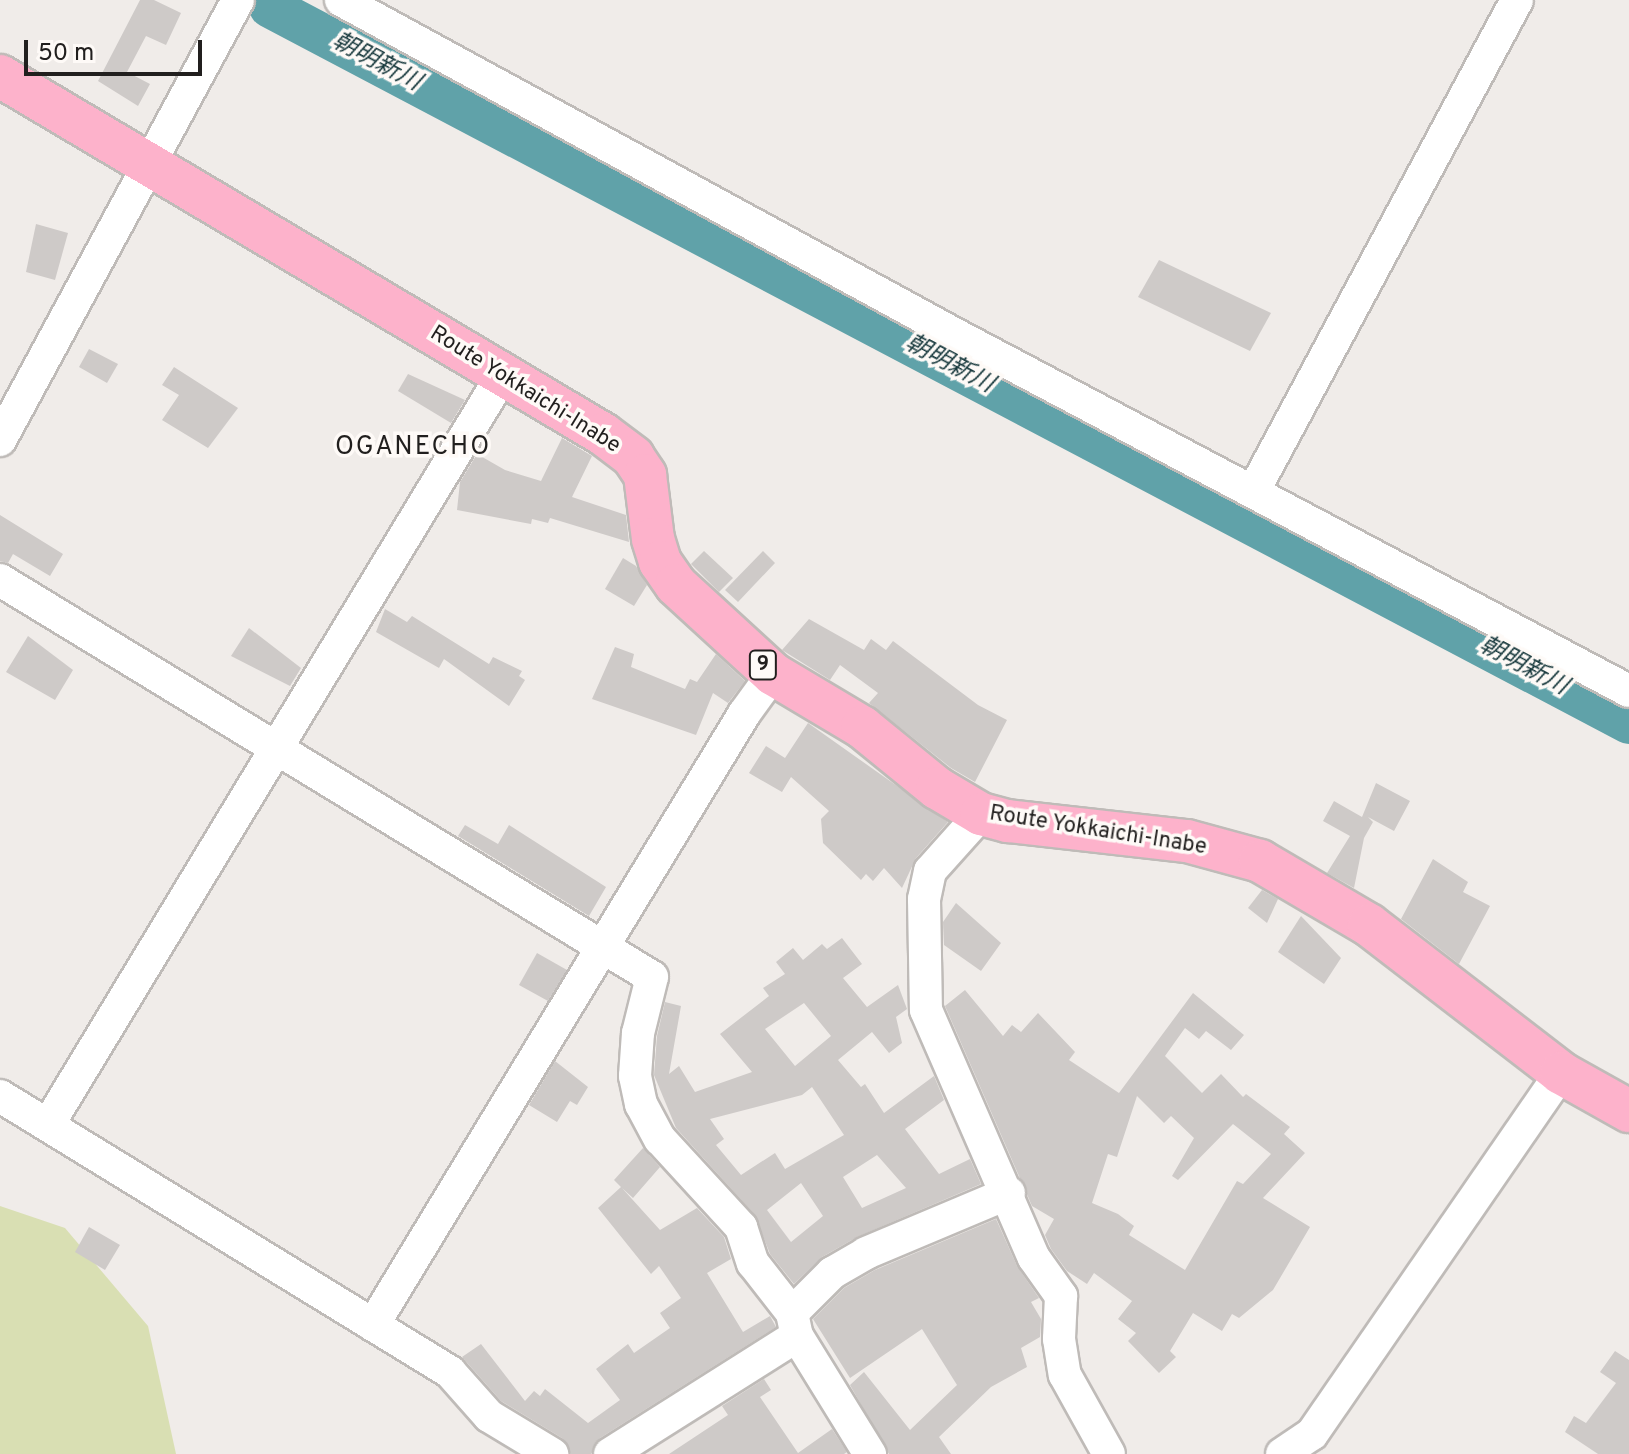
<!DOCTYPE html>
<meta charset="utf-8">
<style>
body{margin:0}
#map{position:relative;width:1629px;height:1454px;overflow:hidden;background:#f0ece9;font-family:Overpass,"Noto Sans JP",sans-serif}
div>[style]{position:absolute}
.green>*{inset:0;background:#d9dfb3}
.river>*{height:42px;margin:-21px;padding:0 21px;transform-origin:21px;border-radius:21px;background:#60a2a9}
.building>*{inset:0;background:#cecac8}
.roads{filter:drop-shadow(2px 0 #bfbbb8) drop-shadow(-2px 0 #bfbbb8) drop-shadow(0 2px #bfbbb8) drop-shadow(0 -2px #bfbbb8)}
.minor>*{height:32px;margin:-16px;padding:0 16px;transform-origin:16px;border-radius:16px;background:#fff}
.major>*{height:42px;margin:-21px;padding:0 21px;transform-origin:21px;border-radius:21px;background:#fdb2cb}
span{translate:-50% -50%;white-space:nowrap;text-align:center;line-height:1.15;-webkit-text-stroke:7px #fefaf7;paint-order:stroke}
.shield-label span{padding:2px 6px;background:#fefaf7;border:2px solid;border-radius:6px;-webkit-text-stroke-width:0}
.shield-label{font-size:20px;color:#211f1e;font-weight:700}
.street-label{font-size:22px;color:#211f1e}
.water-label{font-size:24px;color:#18393d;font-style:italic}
.quarter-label{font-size:26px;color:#211f1e;letter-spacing:2px}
.scale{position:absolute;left:24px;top:40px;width:178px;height:36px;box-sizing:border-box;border:4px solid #211f1e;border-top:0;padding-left:10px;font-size:24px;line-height:28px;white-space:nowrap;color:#211f1e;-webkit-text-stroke:6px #fefaf7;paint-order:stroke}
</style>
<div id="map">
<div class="green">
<div style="clip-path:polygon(0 1206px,65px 1228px,148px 1326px,176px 1454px,0 1454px)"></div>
</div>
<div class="river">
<div style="left:270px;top:7px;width:1536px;rotate:27.78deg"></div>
</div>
<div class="building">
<div style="clip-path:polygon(140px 0,154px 0,181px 13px,166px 45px,146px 36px,127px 72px,150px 84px,138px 106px,98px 81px)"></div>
<div style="clip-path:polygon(36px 224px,68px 233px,55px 280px,26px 272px)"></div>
<div style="clip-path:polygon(1159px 260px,1271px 313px,1250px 351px,1138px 297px)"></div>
<div style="clip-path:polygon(89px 349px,118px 364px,107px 383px,79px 367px)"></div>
<div style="clip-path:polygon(174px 367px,238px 408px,208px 448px,162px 420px,179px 395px,162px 385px)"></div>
<div style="clip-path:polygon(408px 374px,465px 400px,451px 423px,398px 391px)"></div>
<div style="clip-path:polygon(562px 438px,592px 456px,572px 497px,626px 515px,629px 542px,550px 518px,548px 523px,532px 519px,531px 524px,457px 510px,460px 482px,477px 454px,505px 470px,541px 481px)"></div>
<div style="clip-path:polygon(0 515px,63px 554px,50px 576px,13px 554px,8px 563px,0 561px)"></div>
<div style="clip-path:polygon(704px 551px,733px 578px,719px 592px,691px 564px)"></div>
<div style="clip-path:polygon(763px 551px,775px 563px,738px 602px,725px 590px)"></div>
<div style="clip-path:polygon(623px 558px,636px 566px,647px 585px,634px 606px,605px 589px)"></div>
<div style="clip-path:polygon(385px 609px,407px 622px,412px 616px,489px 664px,493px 657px,522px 671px,519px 676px,525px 680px,509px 706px,444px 659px,439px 668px,376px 632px)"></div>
<div style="clip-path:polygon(809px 619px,864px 650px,871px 639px,886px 650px,893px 641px,978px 705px,1007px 720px,975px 782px,987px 789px,951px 768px,869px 703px,878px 693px,840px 665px,830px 680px,782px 650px)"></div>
<div style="clip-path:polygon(249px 628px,301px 668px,290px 686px,231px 656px)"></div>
<div style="clip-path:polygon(28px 636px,73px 670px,55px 700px,6px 672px)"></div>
<div style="clip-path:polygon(615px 647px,634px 654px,631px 667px,685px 689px,690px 679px,697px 682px,716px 654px,745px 681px,728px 703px,713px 693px,696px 735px,592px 699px)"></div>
<div style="clip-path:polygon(808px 723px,948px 822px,916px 858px,902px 888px,884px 868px,873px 881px,866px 874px,861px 880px,823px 843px,821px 819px,829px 811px,791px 777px,782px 792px,749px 773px,766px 746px,785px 758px)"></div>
<div style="clip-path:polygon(1376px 783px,1410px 801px,1394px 831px,1368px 817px,1373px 822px,1364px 838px,1354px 888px,1327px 873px,1350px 836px,1323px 821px,1334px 801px,1362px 817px)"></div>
<div style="clip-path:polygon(465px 825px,498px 844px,509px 825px,606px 887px,589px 916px,458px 836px)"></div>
<div style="clip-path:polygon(1433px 859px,1468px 882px,1463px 892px,1490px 906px,1459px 964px,1401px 919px)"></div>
<div style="clip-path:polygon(1262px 890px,1278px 899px,1267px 923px,1248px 908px)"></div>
<div style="clip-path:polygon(956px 903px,1001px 943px,981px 971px,944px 945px,943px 922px)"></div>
<div style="clip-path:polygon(1301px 916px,1341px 958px,1324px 984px,1278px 952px)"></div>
<div style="clip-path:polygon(evenodd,842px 938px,862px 964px,843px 978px,867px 1007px,898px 985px,907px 1009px,896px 1017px,902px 1043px,889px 1053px,872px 1032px,838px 1060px,861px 1087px,865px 1084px,884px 1113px,934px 1076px,944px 1100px,905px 1129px,939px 1174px,970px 1159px,981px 1184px,857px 1237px,822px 1257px,794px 1284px,770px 1254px,755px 1215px,676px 1128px,654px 1075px,657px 1036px,665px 1002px,681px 1006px,669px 1074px,679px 1066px,695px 1092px,752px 1072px,720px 1034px,769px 996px,763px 988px,785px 974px,776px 962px,793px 948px,803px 960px,822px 944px,827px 949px,842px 938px,804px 1003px,831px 1036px,795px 1066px,765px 1029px,804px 1003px,842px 938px,812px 1087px,844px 1135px,785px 1169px,775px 1153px,741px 1175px,716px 1145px,724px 1139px,710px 1119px,802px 1095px,812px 1087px,842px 938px,877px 1155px,906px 1188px,862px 1208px,843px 1177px,877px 1155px,842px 938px,801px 1183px,823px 1216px,791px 1242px,767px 1210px,801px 1183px)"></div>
<div style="clip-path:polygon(537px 953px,567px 970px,548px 1001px,519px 985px)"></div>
<div style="clip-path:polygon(evenodd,965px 990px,1003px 1036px,1012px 1025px,1021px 1032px,1038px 1013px,1075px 1052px,1069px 1060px,1119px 1093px,1193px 993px,1244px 1035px,1231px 1050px,1206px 1031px,1199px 1039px,1185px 1028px,1165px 1056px,1202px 1093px,1221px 1074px,1243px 1097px,1246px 1094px,1290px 1127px,1284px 1134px,1305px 1153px,1263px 1198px,1310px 1227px,1273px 1290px,1239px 1318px,1232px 1314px,1222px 1331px,1193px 1313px,1170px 1351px,1176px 1357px,1159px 1373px,1128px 1341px,1136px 1333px,1118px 1319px,1132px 1301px,1094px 1273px,1087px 1284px,1067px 1271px,1051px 1249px,1045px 1235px,1054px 1219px,1032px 1206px,945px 1006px,965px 990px,1137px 1096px,1164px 1123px,1171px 1116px,1194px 1138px,1172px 1176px,1178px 1180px,1233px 1124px,1271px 1154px,1243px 1184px,1237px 1181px,1185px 1270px,1129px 1235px,1134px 1226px,1118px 1214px,1092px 1203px,1108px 1154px,1117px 1157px,1137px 1096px)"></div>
<div style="clip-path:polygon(555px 1061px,588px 1087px,577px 1105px,570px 1101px,557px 1122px,529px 1105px)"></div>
<div style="clip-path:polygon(643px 1148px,660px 1167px,633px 1198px,622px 1188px,660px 1230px,697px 1208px,724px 1237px,731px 1259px,707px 1273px,743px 1332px,770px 1316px,776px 1327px,600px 1438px,591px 1454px,571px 1454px,562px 1438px,501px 1401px,462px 1357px,481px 1344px,525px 1401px,534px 1391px,540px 1396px,545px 1389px,588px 1423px,620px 1400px,596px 1369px,628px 1344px,634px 1353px,670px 1328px,660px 1313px,681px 1298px,659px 1266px,651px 1274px,598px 1208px,621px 1187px,614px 1180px)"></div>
<div style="clip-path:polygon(996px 1219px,1017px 1266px,1039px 1298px,1031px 1302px,1041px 1319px,1040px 1337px,1021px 1348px,1027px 1367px,991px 1387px,939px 1437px,951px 1454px,889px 1454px,850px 1385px,864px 1372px,910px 1430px,957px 1385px,922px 1329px,850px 1378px,813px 1319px,844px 1288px,875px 1270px)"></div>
<div style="clip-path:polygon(89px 1227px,120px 1245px,105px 1270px,75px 1252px)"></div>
<div style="clip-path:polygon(1615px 1351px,1629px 1360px,1629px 1454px,1598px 1454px,1565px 1432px,1574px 1416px,1586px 1423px,1616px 1383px,1600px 1372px)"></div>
<div style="clip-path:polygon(764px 1379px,771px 1390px,760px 1397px,798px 1453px,832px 1429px,847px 1452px,844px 1454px,669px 1454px,728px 1415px,722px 1406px)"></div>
</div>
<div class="roads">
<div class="minor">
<div style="left:341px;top:0;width:700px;rotate:28.58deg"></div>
<div style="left:956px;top:335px;width:761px;rotate:27.88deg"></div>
<div style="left:0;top:440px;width:500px;rotate:-61.59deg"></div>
<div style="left:1253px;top:492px;width:558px;rotate:-61.78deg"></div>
<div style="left:0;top:580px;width:763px;rotate:31.34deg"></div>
<div style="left:652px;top:977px;width:58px;rotate:104deg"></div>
<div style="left:638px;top:1033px;width:43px;rotate:94deg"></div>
<div style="left:635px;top:1076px;width:29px;rotate:78deg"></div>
<div style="left:641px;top:1104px;width:40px;rotate:62deg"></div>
<div style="left:660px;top:1139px;width:120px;rotate:47.4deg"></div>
<div style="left:741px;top:1227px;width:38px;rotate:72deg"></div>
<div style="left:753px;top:1263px;width:63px;rotate:52deg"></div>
<div style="left:792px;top:1313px;width:24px;rotate:78deg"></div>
<div style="left:797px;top:1336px;width:139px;rotate:58.3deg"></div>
<div style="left:981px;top:814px;width:76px;rotate:131.8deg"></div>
<div style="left:930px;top:871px;width:29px;rotate:102deg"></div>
<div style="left:924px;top:899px;width:111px;rotate:89deg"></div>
<div style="left:926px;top:1010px;width:270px;rotate:66.5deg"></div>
<div style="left:1034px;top:1258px;width:47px;rotate:54.6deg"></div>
<div style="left:1061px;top:1296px;width:43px;rotate:92.7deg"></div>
<div style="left:1059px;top:1339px;width:36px;rotate:81deg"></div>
<div style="left:1065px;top:1375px;width:90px;rotate:60.9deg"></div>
<div style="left:0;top:1096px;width:528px;rotate:31.52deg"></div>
<div style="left:450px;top:1372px;width:59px;rotate:48.4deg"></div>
<div style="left:489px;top:1416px;width:74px;rotate:31.1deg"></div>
<div style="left:48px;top:1125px;width:876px;rotate:-58.78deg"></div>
<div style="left:792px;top:1313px;width:57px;rotate:-45deg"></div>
<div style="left:832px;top:1273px;width:39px;rotate:-30deg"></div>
<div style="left:866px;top:1253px;width:155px;rotate:-22.8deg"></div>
<div style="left:373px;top:1325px;width:715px;rotate:-58.73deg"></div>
<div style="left:744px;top:714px;width:49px;rotate:-54.1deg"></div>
<div style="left:610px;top:1454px;width:221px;rotate:-32.3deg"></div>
<div style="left:1282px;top:1454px;width:36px;rotate:-34deg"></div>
<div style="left:1312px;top:1434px;width:439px;rotate:-55.4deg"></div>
</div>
<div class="major">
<div style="left:0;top:76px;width:701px;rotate:30.7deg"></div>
<div style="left:603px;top:434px;width:38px;rotate:37deg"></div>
<div style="left:633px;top:457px;width:22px;rotate:56deg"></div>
<div style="left:645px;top:475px;width:64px;rotate:82.9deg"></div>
<div style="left:653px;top:539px;width:24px;rotate:73deg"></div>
<div style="left:660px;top:562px;width:28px;rotate:55deg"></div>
<div style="left:676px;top:585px;width:132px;rotate:42.5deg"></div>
<div style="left:773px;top:674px;width:104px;rotate:30.8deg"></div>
<div style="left:862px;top:727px;width:97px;rotate:39.1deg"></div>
<div style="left:937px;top:788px;width:51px;rotate:30.6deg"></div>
<div style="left:981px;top:814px;width:28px;rotate:15deg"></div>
<div style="left:1008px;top:821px;width:180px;rotate:6.4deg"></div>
<div style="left:1187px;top:841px;width:76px;rotate:15.3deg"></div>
<div style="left:1260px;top:861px;width:126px;rotate:30.4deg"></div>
<div style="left:1369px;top:925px;width:242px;rotate:37.6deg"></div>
<div style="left:1561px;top:1073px;width:78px;rotate:29.2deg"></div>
</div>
</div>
<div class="shield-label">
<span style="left:763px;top:665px">9</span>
</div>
<div class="street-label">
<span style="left:525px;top:390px;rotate:32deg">Route Yokkaichi-Inabe</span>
<span style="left:1098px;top:831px;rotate:9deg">Route Yokkaichi-Inabe</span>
</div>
<div class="water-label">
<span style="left:376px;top:63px;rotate:28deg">朝明新川</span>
<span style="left:949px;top:365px;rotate:28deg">朝明新川</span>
<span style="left:1523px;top:667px;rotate:28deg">朝明新川</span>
</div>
<div class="quarter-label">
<span style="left:413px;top:448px">OGANECHO</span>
</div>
<div class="scale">50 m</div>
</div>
